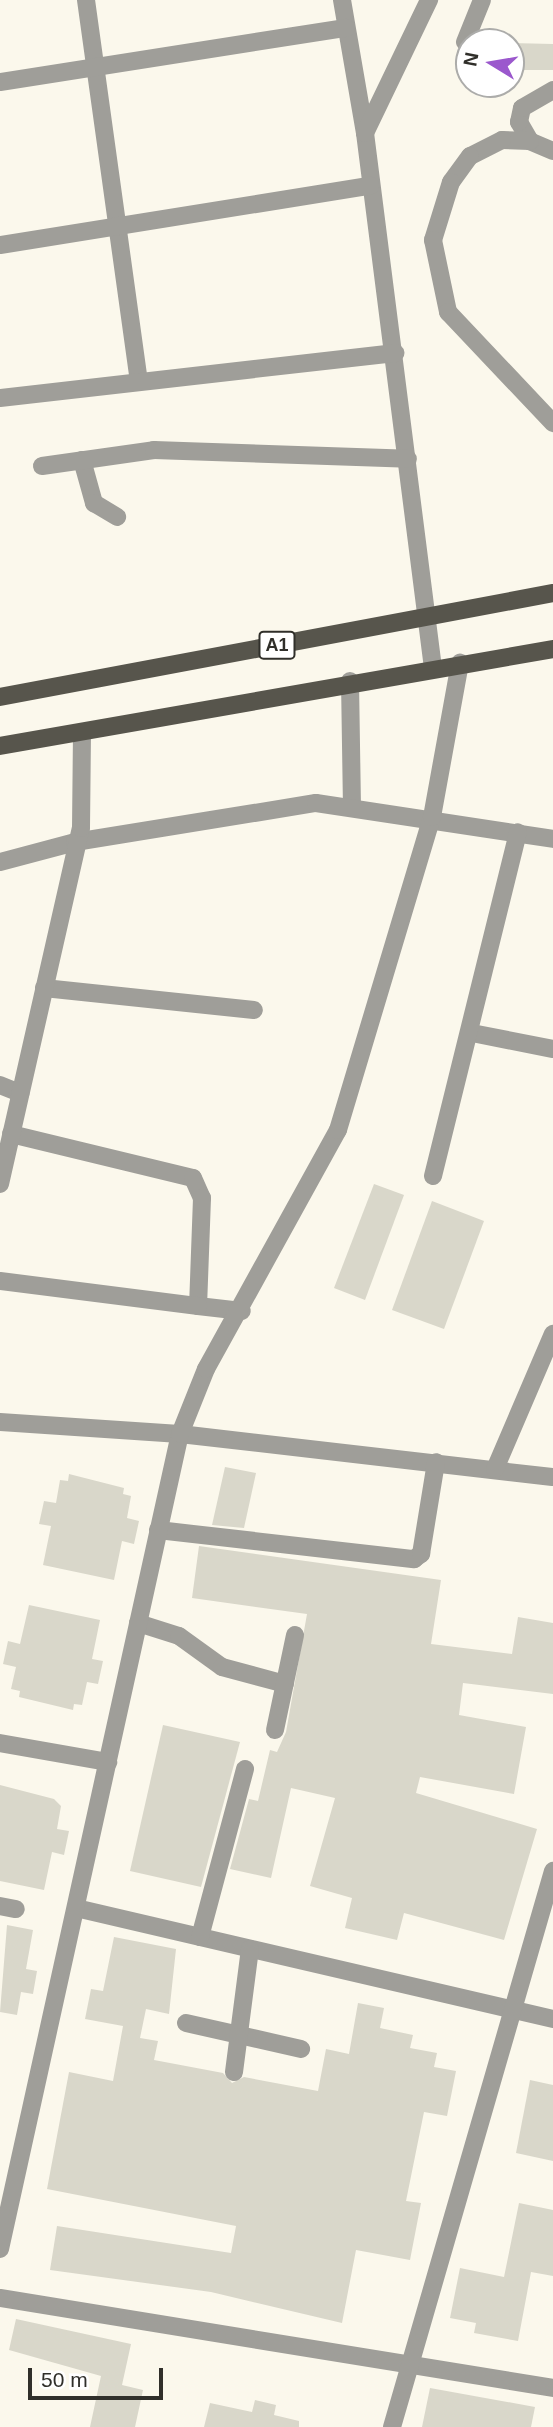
<!DOCTYPE html>
<style>
body{margin:0}
#map{position:relative;width:553px;height:2427px;overflow:hidden;background:#fbf8ec;font-family:Helvetica,sans-serif}
div>[style]{position:absolute}
.building>*{inset:0;background:#d9d7ca}
.minor>*{height:18px;margin:-9px;padding:0 9px;transform-origin:9px;border-radius:9px;background:#9f9e99}
.major>*{height:18px;margin:-9px;padding:0 9px;transform-origin:9px;border-radius:9px;background:#57554c}
span{translate:-50% -50%;white-space:nowrap;text-align:center;line-height:1.15;-webkit-text-stroke:7px #fff;paint-order:stroke}
.shield-label span{padding:2px 5px;background:#fff;border:2px solid;border-radius:5px;-webkit-text-stroke-width:0}
.shield-label{font-size:18px;color:#302f2a;font-weight:700}
.north{position:absolute;left:455px;top:28px;width:70px;height:70px;box-sizing:border-box;background:#fff;border:2px solid #acacaa;border-radius:50%;rotate:281deg;font-size:19px;font-weight:700;line-height:28px;text-align:center;color:#302f2a}
.north::after{content:'';display:block;margin:auto;width:24px;height:32px;background:#9b58cd;clip-path:polygon(50% 0,100% 100%,50% 72%,0 100%)}
.scale{position:absolute;left:28px;top:2368px;width:135px;height:32px;box-sizing:border-box;border:4px solid #302f2a;border-top:0;padding-left:9px;font-size:21px;line-height:24px;white-space:nowrap;color:#302f2a;-webkit-text-stroke:5px #fff;paint-order:stroke}
</style>
<div id="map">
<div class="building">
<div style="clip-path:polygon(511px 43px,553px 44px,553px 70px,511px 70px)"></div>
<div style="clip-path:polygon(374px 1184px,404px 1195px,365px 1300px,334px 1288px)"></div>
<div style="clip-path:polygon(432px 1201px,484px 1221px,444px 1329px,392px 1310px)"></div>
<div style="clip-path:polygon(225px 1467px,256px 1473px,244px 1528px,212px 1525px)"></div>
<div style="clip-path:polygon(69px 1474px,124px 1488px,123px 1494px,131px 1496px,127px 1518px,139px 1521px,134px 1544px,122px 1541px,114px 1580px,43px 1565px,51px 1526px,39px 1524px,44px 1501px,56px 1503px,60px 1480px,68px 1481px)"></div>
<div style="clip-path:polygon(199px 1546px,441px 1580px,431px 1644px,512px 1654px,518px 1617px,553px 1623px,553px 1694px,463px 1683px,459px 1715px,526px 1727px,514px 1794px,420px 1777px,416px 1793px,537px 1829px,504px 1940px,404px 1913px,397px 1940px,345px 1928px,352px 1898px,310px 1886px,335px 1798px,291px 1788px,271px 1878px,230px 1869px,249px 1799px,258px 1801px,270px 1750px,277px 1752px,286px 1732px,307px 1614px,192px 1598px)"></div>
<div style="clip-path:polygon(29px 1605px,100px 1620px,92px 1659px,103px 1661px,98px 1684px,87px 1682px,82px 1705px,74px 1704px,73px 1710px,19px 1697px,20px 1691px,11px 1689px,16px 1667px,3px 1664px,8px 1641px,20px 1644px)"></div>
<div style="clip-path:polygon(163px 1725px,240px 1742px,201px 1887px,130px 1871px)"></div>
<div style="clip-path:polygon(0 1785px,54px 1799px,61px 1806px,57px 1829px,69px 1831px,64px 1855px,52px 1852px,44px 1890px,0 1881px)"></div>
<div style="clip-path:polygon(7px 1925px,33px 1930px,26px 1969px,37px 1971px,33px 1994px,21px 1992px,17px 2015px,0 2012px)"></div>
<div style="clip-path:polygon(114px 1937px,176px 1949px,169px 2014px,146px 2009px,140px 2038px,158px 2041px,154px 2060px,223px 2073px,232px 2083px,244px 2077px,318px 2091px,326px 2049px,349px 2054px,358px 2003px,384px 2008px,380px 2028px,413px 2035px,410px 2048px,437px 2053px,434px 2067px,456px 2071px,447px 2116px,424px 2112px,406px 2201px,421px 2203px,410px 2260px,356px 2250px,342px 2323px,211px 2292px,50px 2270px,57px 2226px,231px 2253px,236px 2226px,47px 2189px,69px 2072px,113px 2081px,123px 2026px,85px 2019px,91px 1989px,103px 1991px)"></div>
<div style="clip-path:polygon(530px 2080px,553px 2085px,553px 2161px,516px 2153px)"></div>
<div style="clip-path:polygon(519px 2203px,553px 2210px,553px 2276px,531px 2272px,518px 2341px,474px 2333px,476px 2323px,450px 2318px,460px 2268px,504px 2277px)"></div>
<div style="clip-path:polygon(16px 2319px,131px 2344px,122px 2385px,143px 2390px,135px 2427px,90px 2427px,101px 2376px,9px 2350px)"></div>
<div style="clip-path:polygon(430px 2388px,535px 2407px,531px 2427px,422px 2427px)"></div>
<div style="clip-path:polygon(255px 2400px,276px 2405px,274px 2415px,299px 2421px,299px 2427px,204px 2427px,210px 2403px,252px 2412px)"></div>
</div>
<div class="minor">
<div style="left:86px;top:0;width:381px;rotate:82.1deg"></div>
<div style="left:342px;top:0;width:135px;rotate:80.2deg"></div>
<div style="left:365px;top:133px;width:539px;rotate:82.76deg"></div>
<div style="left:465px;top:42px;width:45px;rotate:-68deg"></div>
<div style="left:0;top:82px;width:350px;rotate:-8.9deg"></div>
<div style="left:365px;top:133px;width:148px;rotate:-64.3deg"></div>
<div style="left:530px;top:141px;width:22px;rotate:-120deg"></div>
<div style="left:519px;top:122px;width:14px;rotate:-78deg"></div>
<div style="left:522px;top:108px;width:36px;rotate:-30deg"></div>
<div style="left:553px;top:151px;width:25px;rotate:-157deg"></div>
<div style="left:530px;top:141px;width:28px;rotate:-178deg"></div>
<div style="left:502px;top:140px;width:36px;rotate:153deg"></div>
<div style="left:470px;top:156px;width:32px;rotate:126deg"></div>
<div style="left:451px;top:182px;width:61px;rotate:107.2deg"></div>
<div style="left:433px;top:240px;width:74px;rotate:78.2deg"></div>
<div style="left:448px;top:312px;width:153px;rotate:46.6deg"></div>
<div style="left:0;top:245px;width:375px;rotate:-9.1deg"></div>
<div style="left:0;top:398px;width:398px;rotate:-6.5deg"></div>
<div style="left:82px;top:460px;width:45px;rotate:74.4deg"></div>
<div style="left:94px;top:503px;width:27px;rotate:31deg"></div>
<div style="left:42px;top:466px;width:113px;rotate:-8.1deg"></div>
<div style="left:154px;top:450px;width:254px;rotate:2deg"></div>
<div style="left:350px;top:681px;width:125px;rotate:89.1deg"></div>
<div style="left:0;top:862px;width:78px;rotate:-14.9deg"></div>
<div style="left:75px;top:842px;width:244px;rotate:-9.2deg"></div>
<div style="left:316px;top:803px;width:240px;rotate:8.6deg"></div>
<div style="left:44px;top:988px;width:211px;rotate:6deg"></div>
<div style="left:472px;top:1033px;width:83px;rotate:11.2deg"></div>
<div style="left:0;top:1085px;width:22px;rotate:22deg"></div>
<div style="left:11px;top:1134px;width:187px;rotate:13.6deg"></div>
<div style="left:193px;top:1178px;width:22px;rotate:66deg"></div>
<div style="left:202px;top:1198px;width:108px;rotate:92.1deg"></div>
<div style="left:198px;top:1306px;width:44px;rotate:6.5deg"></div>
<div style="left:433px;top:1176px;width:354px;rotate:-76.1deg"></div>
<div style="left:0;top:1184px;width:365px;rotate:-77.2deg"></div>
<div style="left:81px;top:828px;width:96px;rotate:-89.4deg"></div>
<div style="left:0;top:1281px;width:200px;rotate:7.2deg"></div>
<div style="left:0;top:1422px;width:180px;rotate:3.8deg"></div>
<div style="left:180px;top:1434px;width:375px;rotate:6.6deg"></div>
<div style="left:495px;top:1469px;width:147px;rotate:-66.8deg"></div>
<div style="left:158px;top:1530px;width:258px;rotate:6.5deg"></div>
<div style="left:414px;top:1559px;width:9px;rotate:-36deg"></div>
<div style="left:421px;top:1554px;width:93px;rotate:-80.7deg"></div>
<div style="left:138px;top:1623px;width:43px;rotate:17.6deg"></div>
<div style="left:179px;top:1636px;width:53px;rotate:35.8deg"></div>
<div style="left:222px;top:1667px;width:65px;rotate:15.1deg"></div>
<div style="left:275px;top:1730px;width:97px;rotate:-78.1deg"></div>
<div style="left:0;top:1743px;width:110px;rotate:10deg"></div>
<div style="left:0;top:1906px;width:16px;rotate:11deg"></div>
<div style="left:76px;top:1908px;width:490px;rotate:13.1deg"></div>
<div style="left:200px;top:1937px;width:174px;rotate:-75deg"></div>
<div style="left:186px;top:2023px;width:118px;rotate:12.7deg"></div>
<div style="left:234px;top:2072px;width:124px;rotate:-82.6deg"></div>
<div style="left:0;top:2249px;width:835px;rotate:-77.55deg"></div>
<div style="left:180px;top:1434px;width:70px;rotate:-68.2deg"></div>
<div style="left:206px;top:1369px;width:273px;rotate:-61.1deg"></div>
<div style="left:338px;top:1130px;width:327px;rotate:-73.3deg"></div>
<div style="left:432px;top:817px;width:157px;rotate:-79.7deg"></div>
<div style="left:0;top:2298px;width:560px;rotate:9.24deg"></div>
<div style="left:392px;top:2427px;width:579px;rotate:-73.85deg"></div>
</div>
<div class="major">
<div style="left:0;top:697px;width:563px;rotate:-10.65deg"></div>
<div style="left:0;top:746px;width:561px;rotate:-9.95deg"></div>
</div>
<div class="shield-label">
<span style="left:277px;top:645px">A1</span>
</div>
<div class="north">N</div>
<div class="scale">50 m</div>
</div>
